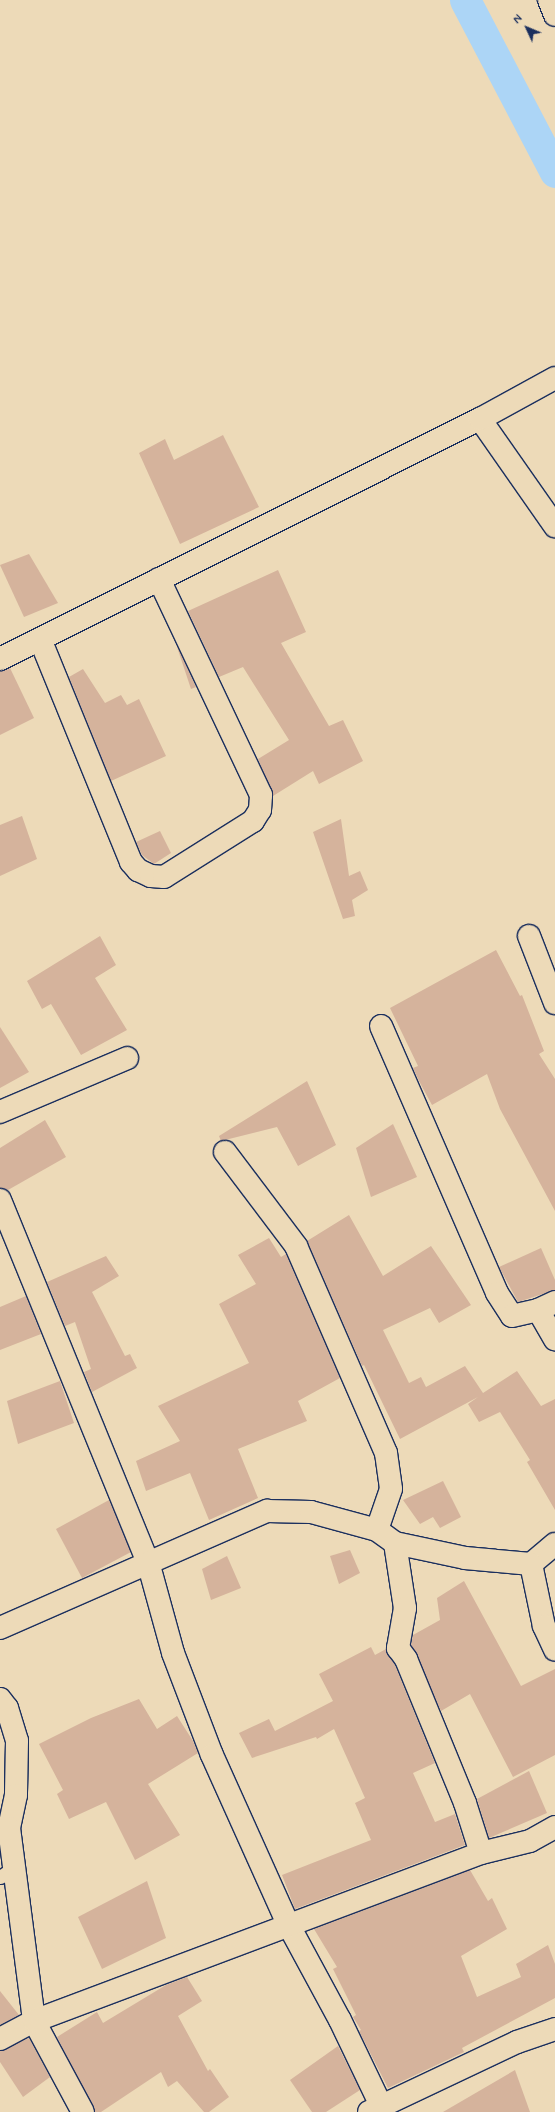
<!DOCTYPE html>
<style>
body{margin:0}
#map{position:relative;width:555px;height:2112px;overflow:hidden;background:#eddab8;font-family:Mynerve,sans-serif}
div>[style]{position:absolute}
.canal>*{height:31px;margin:-15.5px;padding:0 15.5px;transform-origin:15.5px;border-radius:15.5px;background:#acd5f6}
.building>*{inset:0;background:#d5b39c}
.roads{filter:drop-shadow(1px 0 #1b2f5e) drop-shadow(-1px 0 #1b2f5e) drop-shadow(0 1px #1b2f5e) drop-shadow(0 -1px #1b2f5e)}
.service>*{height:13px;margin:-6.5px;padding:0 6.5px;transform-origin:6.5px;border-radius:6.5px;background:#eddab8}
.minor>*{height:22px;margin:-11px;padding:0 11px;transform-origin:11px;border-radius:11px;background:#eddab8}
span{translate:-50% -50%;white-space:nowrap;text-align:center;line-height:1.15;-webkit-text-stroke:4px #eddab8;paint-order:stroke}
.north{position:absolute;left:507px;top:8px;width:40px;height:40px;-webkit-text-stroke:3px #eddab8;paint-order:stroke;rotate:314deg;font-size:11px;font-weight:700;line-height:16px;text-align:center;color:#1b2f5e}
.north::after{content:'';display:block;margin:auto;width:14px;height:18px;background:#1b2f5e;clip-path:polygon(50% 0,100% 100%,50% 72%,0 100%)}
</style>
<div id="map">
<div class="canal">
<div style="left:465px;top:0;width:194px;rotate:62.4deg"></div>
</div>
<div class="building">
<div style="clip-path:polygon(223px 435px,259px 507px,180px 544px,139px 453px,165px 439px,174px 460px)"></div>
<div style="clip-path:polygon(29px 554px,58px 603px,24px 617px,0 565px)"></div>
<div style="clip-path:polygon(278px 570px,306px 632px,281px 643px,329px 726px,343px 720px,363px 761px,319px 784px,313px 771px,273px 796px,258px 759px,289px 740px,243px 667px,219px 677px,188px 611px)"></div>
<div style="clip-path:polygon(176px 643px,196px 687px,191px 689px,178px 650px)"></div>
<div style="clip-path:polygon(10px 668px,34px 718px,0 735px,0 671px)"></div>
<div style="clip-path:polygon(83px 669px,105px 703px,121px 695px,127px 705px,139px 699px,166px 756px,111px 781px,69px 677px)"></div>
<div style="clip-path:polygon(22px 816px,37px 859px,0 876px,0 825px)"></div>
<div style="clip-path:polygon(341px 819px,349px 876px,360px 871px,368px 890px,352px 900px,355px 916px,343px 919px,313px 832px)"></div>
<div style="clip-path:polygon(160px 831px,171px 853px,154px 864px,142px 855px,136px 842px)"></div>
<div style="clip-path:polygon(100px 936px,116px 965px,95px 978px,127px 1030px,81px 1055px,51px 1004px,42px 1009px,27px 981px)"></div>
<div style="clip-path:polygon(496px 950px,520px 996px,522px 995px,544px 1051px,539px 1054px,555px 1079px,555px 1211px,500px 1109px,487px 1074px,432px 1105px,419px 1081px,413px 1068px,418px 1066px,390px 1008px)"></div>
<div style="clip-path:polygon(0 1027px,29px 1072px,0 1088px)"></div>
<div style="clip-path:polygon(307px 1081px,336px 1145px,298px 1166px,277px 1127px,221px 1141px,219px 1136px)"></div>
<div style="clip-path:polygon(45px 1120px,66px 1157px,8px 1190px,0 1188px,0 1148px)"></div>
<div style="clip-path:polygon(393px 1124px,417px 1177px,371px 1197px,356px 1148px)"></div>
<div style="clip-path:polygon(349px 1215px,383px 1276px,431px 1246px,471px 1305px,439px 1323px,430px 1308px,383px 1330px,409px 1383px,421px 1377px,426px 1387px,465px 1366px,483px 1393px,517px 1371px,541px 1406px,555px 1399px,555px 1510px,527px 1462px,530px 1460px,500px 1412px,479px 1422px,468px 1404px,478px 1397px,400px 1439px,364px 1365px,362px 1366px,307px 1241px)"></div>
<div style="clip-path:polygon(269px 1238px,281px 1257px,286px 1254px,340px 1378px,298px 1401px,307px 1421px,238px 1449px,258px 1498px,209px 1520px,190px 1473px,146px 1491px,136px 1461px,180px 1441px,158px 1406px,249px 1363px,219px 1304px,256px 1284px,238px 1255px)"></div>
<div style="clip-path:polygon(541px 1248px,555px 1280px,555px 1290px,518px 1302px,499px 1267px)"></div>
<div style="clip-path:polygon(106px 1256px,119px 1276px,92px 1292px,125px 1356px,130px 1354px,137px 1368px,92px 1392px,84px 1372px,91px 1369px,75px 1322px,65px 1326px,47px 1282px)"></div>
<div style="clip-path:polygon(26px 1296px,41px 1334px,0 1350px,0 1307px)"></div>
<div style="clip-path:polygon(60px 1381px,74px 1423px,18px 1444px,7px 1401px)"></div>
<div style="clip-path:polygon(443px 1481px,461px 1517px,440px 1528px,433px 1517px,420px 1524px,403px 1500px)"></div>
<div style="clip-path:polygon(109px 1500px,131px 1552px,82px 1578px,56px 1529px)"></div>
<div style="clip-path:polygon(350px 1550px,360px 1573px,339px 1584px,330px 1556px)"></div>
<div style="clip-path:polygon(227px 1556px,241px 1588px,211px 1600px,202px 1569px)"></div>
<div style="clip-path:polygon(464px 1581px,521px 1686px,555px 1669px,555px 1755px,513px 1777px,470px 1694px,441px 1711px,411px 1645px,413px 1635px,440px 1620px,437px 1598px)"></div>
<div style="clip-path:polygon(371px 1647px,375px 1655px,386px 1649px,395px 1665px,435px 1763px,413px 1773px,435px 1822px,455px 1814px,465px 1845px,295px 1909px,282px 1875px,371px 1840px,355px 1803px,365px 1798px,334px 1729px,317px 1739px,316px 1737px,252px 1758px,239px 1733px,269px 1719px,275px 1731px,333px 1701px,319px 1674px)"></div>
<div style="clip-path:polygon(139px 1699px,157px 1729px,177px 1716px,193px 1741px,198px 1753px,148px 1784px,180px 1835px,135px 1860px,106px 1802px,69px 1819px,57px 1794px,63px 1790px,39px 1744px,91px 1718px)"></div>
<div style="clip-path:polygon(529px 1771px,547px 1813px,489px 1838px,477px 1799px)"></div>
<div style="clip-path:polygon(470px 1870px,488px 1901px,492px 1898px,507px 1929px,461px 1956px,477px 1997px,521px 1977px,516px 1964px,548px 1945px,555px 1964px,555px 1998px,462px 2048px,464px 2052px,388px 2088px,359px 2031px,361px 2030px,353px 2017px,356px 2015px,333px 1969px,337px 1967px,314px 1929px)"></div>
<div style="clip-path:polygon(147px 1881px,166px 1938px,102px 1969px,78px 1917px)"></div>
<div style="clip-path:polygon(187px 1977px,202px 2001px,178px 2016px,208px 2071px,210px 2069px,229px 2097px,209px 2112px,204px 2112px,177px 2081px,168px 2087px,161px 2072px,101px 2112px,95px 2112px,57px 2037px,97px 2012px,103px 2023px,166px 1985px)"></div>
<div style="clip-path:polygon(0 1991px,19px 2015px,0 2025px)"></div>
<div style="clip-path:polygon(29px 2038px,50px 2077px,23px 2097px,0 2062px,0 2051px)"></div>
<div style="clip-path:polygon(338px 2046px,360px 2090px,326px 2112px,312px 2112px,290px 2080px)"></div>
<div style="clip-path:polygon(515px 2070px,530px 2112px,443px 2112px)"></div>
</div>
<div class="roads">
<div class="service">
<div style="left:0;top:1877px;width:18px;rotate:-34deg"></div>
</div>
<div class="minor">
<div style="left:549px;top:0;width:16px;rotate:68deg"></div>
<div style="left:480px;top:419px;width:131px;rotate:55deg"></div>
<div style="left:40px;top:639px;width:241px;rotate:67.8deg"></div>
<div style="left:131px;top:862px;width:11px;rotate:49deg"></div>
<div style="left:138px;top:870px;width:14px;rotate:25deg"></div>
<div style="left:151px;top:876px;width:13px;rotate:4deg"></div>
<div style="left:164px;top:877px;width:105px;rotate:-32.2deg"></div>
<div style="left:253px;top:821px;width:13px;rotate:-58deg"></div>
<div style="left:260px;top:810px;width:15px;rotate:-86deg"></div>
<div style="left:261px;top:795px;width:239px;rotate:-115.3deg"></div>
<div style="left:0;top:659px;width:537px;rotate:-26.57deg"></div>
<div style="left:480px;top:419px;width:85px;rotate:-28.7deg"></div>
<div style="left:529px;top:936px;width:72px;rotate:68.8deg"></div>
<div style="left:381px;top:1026px;width:291px;rotate:66.5deg"></div>
<div style="left:497px;top:1293px;width:27px;rotate:57deg"></div>
<div style="left:512px;top:1316px;width:27px;rotate:-13deg"></div>
<div style="left:538px;top:1310px;width:19px;rotate:-25deg"></div>
<div style="left:0;top:1112px;width:138px;rotate:-23deg"></div>
<div style="left:225px;top:1152px;width:118px;rotate:52.9deg"></div>
<div style="left:296px;top:1246px;width:226px;rotate:66.5deg"></div>
<div style="left:386px;top:1453px;width:36px;rotate:82deg"></div>
<div style="left:391px;top:1489px;width:43px;rotate:108.9deg"></div>
<div style="left:0;top:1200px;width:391px;rotate:67.8deg"></div>
<div style="left:148px;top:1562px;width:94px;rotate:74.6deg"></div>
<div style="left:173px;top:1653px;width:109px;rotate:69.1deg"></div>
<div style="left:212px;top:1755px;width:185px;rotate:65.8deg"></div>
<div style="left:288px;top:1924px;width:109px;rotate:61.6deg"></div>
<div style="left:340px;top:2020px;width:102px;rotate:64.4deg"></div>
<div style="left:538px;top:1310px;width:34px;rotate:60deg"></div>
<div style="left:395px;top:1543px;width:66px;rotate:81.3deg"></div>
<div style="left:405px;top:1608px;width:41px;rotate:99.9deg"></div>
<div style="left:398px;top:1648px;width:14px;rotate:54deg"></div>
<div style="left:406px;top:1659px;width:156px;rotate:67.7deg"></div>
<div style="left:465px;top:1803px;width:52px;rotate:72.3deg"></div>
<div style="left:531px;top:1564px;width:31px;rotate:-40deg"></div>
<div style="left:0;top:1628px;width:292px;rotate:-23.7deg"></div>
<div style="left:267px;top:1511px;width:44px;rotate:1.3deg"></div>
<div style="left:311px;top:1512px;width:68px;rotate:15.3deg"></div>
<div style="left:377px;top:1530px;width:22px;rotate:36deg"></div>
<div style="left:395px;top:1543px;width:72px;rotate:12.1deg"></div>
<div style="left:465px;top:1558px;width:66px;rotate:5.2deg"></div>
<div style="left:531px;top:1564px;width:63px;rotate:78.2deg"></div>
<div style="left:544px;top:1626px;width:26px;rotate:65deg"></div>
<div style="left:0;top:1699px;width:11px;rotate:52deg"></div>
<div style="left:7px;top:1708px;width:34px;rotate:73deg"></div>
<div style="left:17px;top:1741px;width:54px;rotate:91.1deg"></div>
<div style="left:16px;top:1795px;width:34px;rotate:102deg"></div>
<div style="left:9px;top:1828px;width:195px;rotate:82.6deg"></div>
<div style="left:34px;top:2021px;width:103px;rotate:61.7deg"></div>
<div style="left:0;top:2039px;width:38px;rotate:-28deg"></div>
<div style="left:34px;top:2021px;width:478px;rotate:-20.6deg"></div>
<div style="left:481px;top:1853px;width:50px;rotate:-13.8deg"></div>
<div style="left:530px;top:1841px;width:29px;rotate:-29deg"></div>
<div style="left:369px;top:2112px;width:164px;rotate:-25.3deg"></div>
<div style="left:517px;top:2042px;width:40px;rotate:-18.9deg"></div>
</div>
</div>
<div class="north">N</div>
</div>
